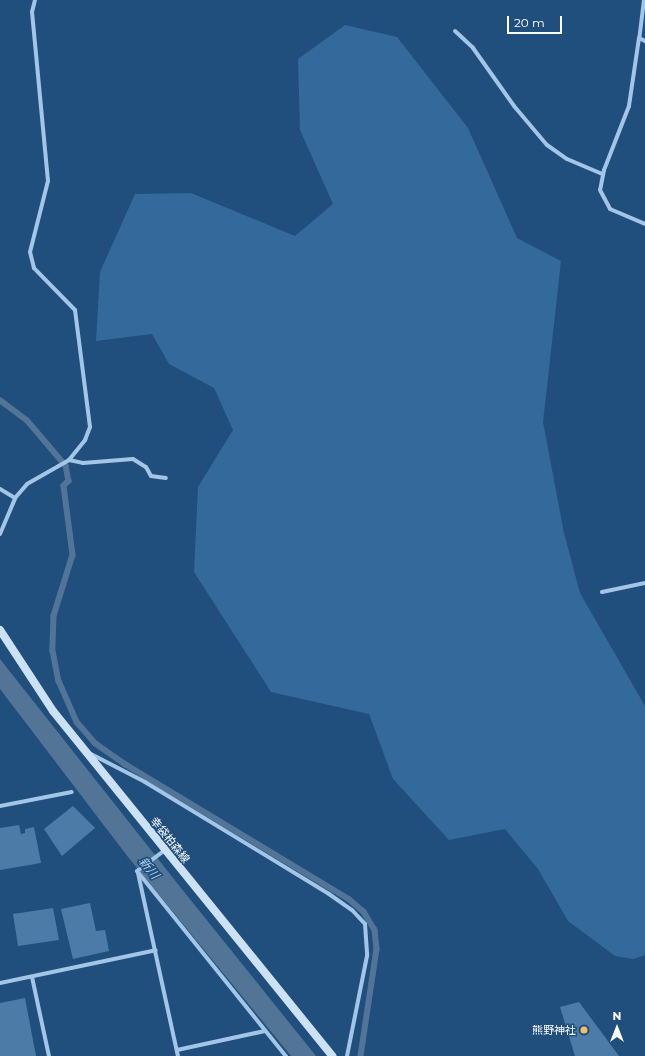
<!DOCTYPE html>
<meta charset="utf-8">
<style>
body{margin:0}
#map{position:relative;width:645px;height:1056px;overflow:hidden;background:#204f7d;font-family:Montserrat,"Noto Sans JP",sans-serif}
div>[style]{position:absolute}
.green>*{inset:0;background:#33699b}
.water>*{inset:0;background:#527496}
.stream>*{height:5.5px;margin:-2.75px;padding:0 2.75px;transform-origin:2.75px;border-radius:2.75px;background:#527496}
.building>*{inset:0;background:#4d7ba8}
.street>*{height:4px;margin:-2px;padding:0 2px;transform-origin:2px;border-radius:2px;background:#a3c6e7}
.secondary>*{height:8px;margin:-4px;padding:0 4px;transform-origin:4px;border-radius:4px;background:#cde1f5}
.dots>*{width:11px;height:11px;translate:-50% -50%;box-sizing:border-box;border:2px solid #204f7d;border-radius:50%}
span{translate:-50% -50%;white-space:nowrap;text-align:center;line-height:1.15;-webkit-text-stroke:3px #204f7d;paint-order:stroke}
.street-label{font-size:11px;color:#fff}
.poi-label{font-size:11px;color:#fff}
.right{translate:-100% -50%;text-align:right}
.water-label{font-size:12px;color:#aed0ee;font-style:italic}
.north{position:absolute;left:597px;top:1008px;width:40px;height:40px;-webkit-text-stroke:3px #204f7d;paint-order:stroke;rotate:0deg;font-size:11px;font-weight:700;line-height:16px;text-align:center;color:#fff}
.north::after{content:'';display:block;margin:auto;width:14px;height:18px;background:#fff;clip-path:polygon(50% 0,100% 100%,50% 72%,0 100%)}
.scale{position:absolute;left:507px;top:16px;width:55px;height:18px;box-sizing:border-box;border:2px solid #fff;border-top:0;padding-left:5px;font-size:12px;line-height:14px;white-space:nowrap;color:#fff;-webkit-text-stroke:3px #204f7d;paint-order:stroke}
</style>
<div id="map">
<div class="green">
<div style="clip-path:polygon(345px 25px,397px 37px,468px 128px,517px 238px,561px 261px,543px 422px,564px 533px,580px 593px,645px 706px,645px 955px,633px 959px,615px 956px,568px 921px,538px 869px,505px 829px,449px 840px,393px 779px,369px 714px,271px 692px,194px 572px,198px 487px,233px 430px,214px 388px,169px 364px,152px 334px,96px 341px,100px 272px,135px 194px,191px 193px,295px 236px,333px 204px,300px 130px,298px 59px)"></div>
</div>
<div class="water">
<div style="clip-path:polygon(0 659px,181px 888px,316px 1056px,291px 1056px,128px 857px,0 689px)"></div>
</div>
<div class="stream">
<div style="left:0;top:400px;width:34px;rotate:37deg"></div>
<div style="left:27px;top:420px;width:60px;rotate:49.7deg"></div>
<div style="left:66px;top:466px;width:15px;rotate:79deg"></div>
<div style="left:69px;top:481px;width:7px;rotate:135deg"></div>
<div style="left:64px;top:486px;width:70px;rotate:82.6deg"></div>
<div style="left:73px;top:555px;width:64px;rotate:107.3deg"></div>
<div style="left:54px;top:616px;width:35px;rotate:92deg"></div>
<div style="left:53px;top:651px;width:31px;rotate:79deg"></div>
<div style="left:59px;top:681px;width:45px;rotate:66.3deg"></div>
<div style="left:77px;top:722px;width:28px;rotate:49deg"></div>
<div style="left:95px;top:743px;width:37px;rotate:35deg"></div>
<div style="left:125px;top:764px;width:262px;rotate:31.1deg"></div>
<div style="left:349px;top:899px;width:20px;rotate:41deg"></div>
<div style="left:364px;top:912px;width:21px;rotate:59deg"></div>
<div style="left:375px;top:930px;width:19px;rotate:84deg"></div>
<div style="left:377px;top:949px;width:108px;rotate:98.5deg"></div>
</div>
<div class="building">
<div style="clip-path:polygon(73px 806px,95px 828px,62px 856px,44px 829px)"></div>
<div style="clip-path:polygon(19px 825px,21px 834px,25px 833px,25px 829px,34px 827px,41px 863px,0 870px,0 828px)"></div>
<div style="clip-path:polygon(90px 903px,96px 931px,105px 930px,109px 951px,73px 959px,61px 909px)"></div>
<div style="clip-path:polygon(53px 908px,59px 940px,18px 946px,13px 914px)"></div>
<div style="clip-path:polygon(25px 998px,36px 1056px,0 1056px,0 1003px)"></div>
<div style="clip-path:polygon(579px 1002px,619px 1056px,575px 1056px,560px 1007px)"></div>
</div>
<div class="street">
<div style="left:644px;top:0;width:38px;rotate:97deg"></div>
<div style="left:639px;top:38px;width:7px;rotate:27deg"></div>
<div style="left:455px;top:31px;width:25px;rotate:43deg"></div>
<div style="left:473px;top:48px;width:71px;rotate:54.7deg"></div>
<div style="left:514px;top:106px;width:51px;rotate:49.8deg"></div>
<div style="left:547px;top:145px;width:24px;rotate:35deg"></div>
<div style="left:567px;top:159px;width:39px;rotate:23deg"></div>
<div style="left:639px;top:38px;width:69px;rotate:98.4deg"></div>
<div style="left:629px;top:106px;width:69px;rotate:111.3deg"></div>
<div style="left:604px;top:170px;width:20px;rotate:101deg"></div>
<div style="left:600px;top:190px;width:21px;rotate:62deg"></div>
<div style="left:610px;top:209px;width:38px;rotate:23deg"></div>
<div style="left:69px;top:460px;width:14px;rotate:12deg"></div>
<div style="left:83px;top:463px;width:50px;rotate:-4.6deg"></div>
<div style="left:133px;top:459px;width:15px;rotate:32deg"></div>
<div style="left:146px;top:467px;width:10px;rotate:61deg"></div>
<div style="left:151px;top:476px;width:15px;rotate:8deg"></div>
<div style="left:0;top:489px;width:17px;rotate:31deg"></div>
<div style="left:0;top:534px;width:39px;rotate:-67deg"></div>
<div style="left:15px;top:498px;width:18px;rotate:-49deg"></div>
<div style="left:27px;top:484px;width:48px;rotate:-29.7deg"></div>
<div style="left:69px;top:460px;width:26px;rotate:-51deg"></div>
<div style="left:85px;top:440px;width:14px;rotate:-69deg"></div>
<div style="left:90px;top:427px;width:118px;rotate:-97.3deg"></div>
<div style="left:75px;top:310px;width:59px;rotate:-134.3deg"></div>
<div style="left:34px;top:268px;width:16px;rotate:-104deg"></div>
<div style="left:30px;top:252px;width:73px;rotate:-75.8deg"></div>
<div style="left:48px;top:181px;width:170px;rotate:-95.4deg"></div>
<div style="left:32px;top:12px;width:12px;rotate:-76deg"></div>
<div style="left:602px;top:592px;width:44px;rotate:-11.8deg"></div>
<div style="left:91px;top:754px;width:61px;rotate:27.4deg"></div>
<div style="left:145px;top:782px;width:215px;rotate:31.3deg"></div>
<div style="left:329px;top:894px;width:28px;rotate:35deg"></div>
<div style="left:352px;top:910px;width:19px;rotate:47deg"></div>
<div style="left:365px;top:924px;width:32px;rotate:86deg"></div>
<div style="left:367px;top:956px;width:102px;rotate:101.3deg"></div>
<div style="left:0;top:806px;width:73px;rotate:-11deg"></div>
<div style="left:137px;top:871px;width:238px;rotate:51.2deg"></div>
<div style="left:137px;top:871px;width:34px;rotate:-37deg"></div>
<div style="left:138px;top:873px;width:187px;rotate:77.7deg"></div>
<div style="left:32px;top:977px;width:81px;rotate:77.9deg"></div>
<div style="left:0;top:983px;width:159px;rotate:-11.9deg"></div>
<div style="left:177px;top:1050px;width:90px;rotate:-12.2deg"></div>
</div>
<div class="secondary">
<div style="left:0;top:630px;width:97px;rotate:56.8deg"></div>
<div style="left:53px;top:711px;width:444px;rotate:51deg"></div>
</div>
<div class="dots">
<div style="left:584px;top:1030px;background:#f4c064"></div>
</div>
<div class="street-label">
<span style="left:170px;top:840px;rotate:51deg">幸袋柏森線</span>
</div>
<div class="poi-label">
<span class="right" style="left:576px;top:1030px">熊野神社</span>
</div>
<div class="water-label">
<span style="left:149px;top:868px;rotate:51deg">新川</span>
</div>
<div class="north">N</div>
<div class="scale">20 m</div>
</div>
